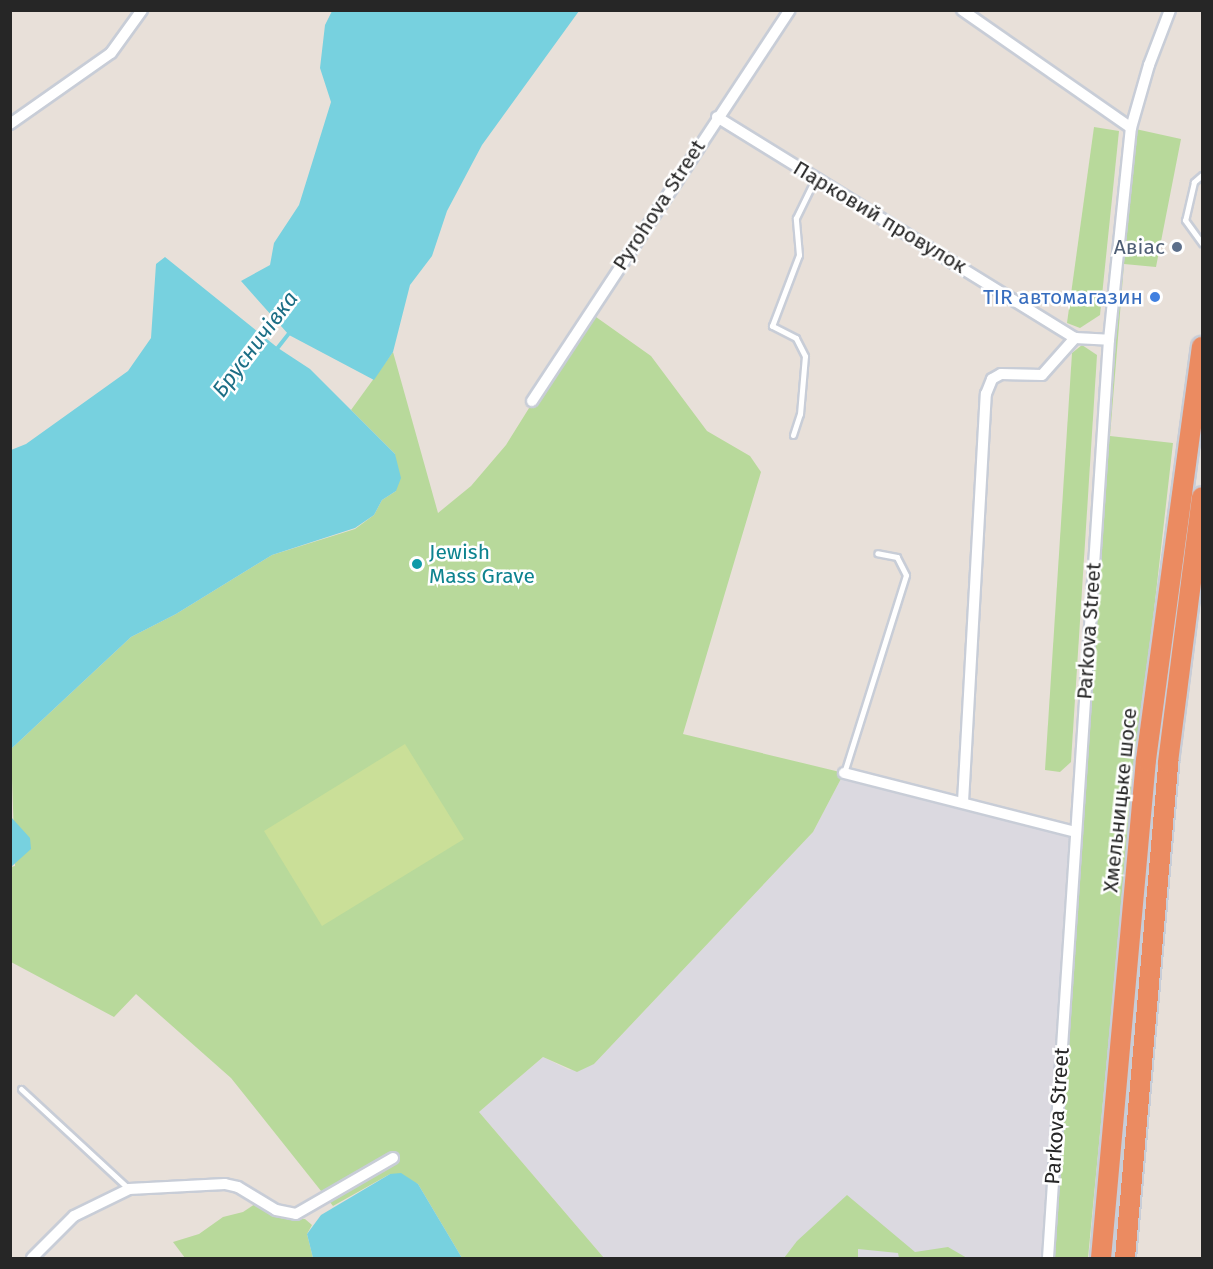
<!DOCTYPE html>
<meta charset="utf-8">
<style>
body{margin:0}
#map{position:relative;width:1213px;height:1269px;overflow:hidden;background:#e8e0d9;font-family:"Fira Sans",sans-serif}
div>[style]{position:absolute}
.industrial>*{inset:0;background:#dbd9e0}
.green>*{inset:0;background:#b8d99b}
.pitch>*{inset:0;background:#cadf98}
.water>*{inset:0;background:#77d1df}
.stream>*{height:4px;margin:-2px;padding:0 2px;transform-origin:2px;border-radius:2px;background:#77d1df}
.roads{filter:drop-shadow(2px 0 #c8cdd7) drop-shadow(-2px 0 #c8cdd7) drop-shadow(0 2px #c8cdd7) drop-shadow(0 -2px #c8cdd7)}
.lane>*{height:5px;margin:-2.5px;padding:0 2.5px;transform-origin:2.5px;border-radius:2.5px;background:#fff}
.street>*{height:10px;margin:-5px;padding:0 5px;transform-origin:5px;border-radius:5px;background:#fff}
.highway>*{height:20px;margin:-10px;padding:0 10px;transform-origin:10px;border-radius:10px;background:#eb8b61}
.dots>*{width:16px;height:16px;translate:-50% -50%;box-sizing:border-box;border:3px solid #fff;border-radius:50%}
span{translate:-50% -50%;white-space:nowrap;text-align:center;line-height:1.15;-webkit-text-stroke:5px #fff;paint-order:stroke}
.street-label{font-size:21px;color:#262626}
.service-label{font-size:21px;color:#4e5e75}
.right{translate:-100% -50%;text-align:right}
.shop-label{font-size:21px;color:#366cbe}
.culture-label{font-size:21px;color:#0d838f}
.left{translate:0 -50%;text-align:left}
.water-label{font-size:22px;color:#1c6e85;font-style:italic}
.frame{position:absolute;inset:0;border:12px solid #262626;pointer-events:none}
</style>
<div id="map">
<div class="industrial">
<div style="clip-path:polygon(844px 773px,1075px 832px,1048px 1258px,604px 1258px,479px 1112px,543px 1057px,569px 1070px,594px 1064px,813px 832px)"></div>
</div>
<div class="green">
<div style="clip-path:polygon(1094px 127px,1119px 131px,1100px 315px,1080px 328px,1067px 323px)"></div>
<div style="clip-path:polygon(1131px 128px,1181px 139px,1156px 267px,1124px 264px,1110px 436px,1173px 443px,1129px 830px,1088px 1258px,1048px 1258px,1075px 832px)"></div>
<div style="clip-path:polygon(589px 312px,651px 356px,707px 431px,750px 456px,761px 472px,683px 734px,844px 773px,813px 832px,594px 1064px,577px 1072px,543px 1057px,479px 1112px,604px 1258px,462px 1258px,418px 1184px,390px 1174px,333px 1206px,231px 1078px,136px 994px,114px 1017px,11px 962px,11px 867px,15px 866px,11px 749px,131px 637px,176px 614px,272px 555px,355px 529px,374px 515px,382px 500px,396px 491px,395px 454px,351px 410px,393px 352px,438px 513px,471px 486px,506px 445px)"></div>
<div style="clip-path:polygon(1082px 345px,1097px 355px,1071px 762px,1060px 772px,1045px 770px,1072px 353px)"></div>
<div style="clip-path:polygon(847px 1195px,915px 1252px,948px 1247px,967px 1258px,899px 1258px,898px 1253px,858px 1249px,858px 1258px,784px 1258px,797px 1241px)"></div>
<div style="clip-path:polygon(255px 1204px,280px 1218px,305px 1219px,312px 1225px,307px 1234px,313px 1258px,185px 1258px,173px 1242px,199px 1234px,223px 1217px,243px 1212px)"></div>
</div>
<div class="pitch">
<div style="clip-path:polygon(405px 744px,464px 839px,322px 926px,264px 831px)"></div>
</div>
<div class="water">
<div style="clip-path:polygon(332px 11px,579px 11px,482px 145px,447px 211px,432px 256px,410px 285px,393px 352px,374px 380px,289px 335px,241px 281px,270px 265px,274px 243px,299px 205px,331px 102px,320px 68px,325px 25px)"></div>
<div style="clip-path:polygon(165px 257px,278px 348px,310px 369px,395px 454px,401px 478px,396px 491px,382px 500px,374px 515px,355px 528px,272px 555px,176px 614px,131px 637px,11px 749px,11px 450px,26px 444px,128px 371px,151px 338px,156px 264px)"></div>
<div style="clip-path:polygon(11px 817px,30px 838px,31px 849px,11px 867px)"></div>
<div style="clip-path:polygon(401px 1173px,418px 1184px,462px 1258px,313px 1258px,307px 1234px,321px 1215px,390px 1174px)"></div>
</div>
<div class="stream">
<div style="left:276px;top:350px;width:23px;rotate:-52deg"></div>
</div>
<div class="roads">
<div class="lane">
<div style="left:1202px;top:175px;width:11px;rotate:139deg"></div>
<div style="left:1194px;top:182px;width:39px;rotate:103deg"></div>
<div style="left:1185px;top:220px;width:29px;rotate:54deg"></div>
<div style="left:793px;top:435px;width:22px;rotate:-72deg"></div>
<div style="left:800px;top:414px;width:58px;rotate:-85.1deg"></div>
<div style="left:805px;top:356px;width:20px;rotate:-117deg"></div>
<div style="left:796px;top:338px;width:27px;rotate:-153deg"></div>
<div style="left:772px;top:326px;width:76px;rotate:-69.2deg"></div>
<div style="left:799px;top:255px;width:37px;rotate:-95deg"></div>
<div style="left:796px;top:218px;width:46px;rotate:-64deg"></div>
<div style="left:844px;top:773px;width:207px;rotate:-72.6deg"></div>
<div style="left:906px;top:575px;width:20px;rotate:-117deg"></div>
<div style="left:897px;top:557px;width:20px;rotate:-169deg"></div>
<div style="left:21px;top:1089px;width:147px;rotate:42.8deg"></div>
</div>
<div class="street">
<div style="left:962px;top:10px;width:206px;rotate:34.9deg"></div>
<div style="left:717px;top:117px;width:421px;rotate:31.7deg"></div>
<div style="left:1075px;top:338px;width:34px;rotate:3deg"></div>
<div style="left:10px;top:124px;width:123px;rotate:-35.1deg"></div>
<div style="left:111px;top:53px;width:53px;rotate:-54.2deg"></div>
<div style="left:532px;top:401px;width:468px;rotate:-56.6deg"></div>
<div style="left:844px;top:773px;width:238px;rotate:14.3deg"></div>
<div style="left:963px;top:802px;width:409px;rotate:-86.8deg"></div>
<div style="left:986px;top:394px;width:16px;rotate:-68deg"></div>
<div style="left:992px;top:379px;width:10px;rotate:-29deg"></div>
<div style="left:1001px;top:374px;width:41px;rotate:1.4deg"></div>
<div style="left:1042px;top:375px;width:50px;rotate:-48.3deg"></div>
<div style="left:32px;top:1258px;width:59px;rotate:-45deg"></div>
<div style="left:74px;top:1216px;width:61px;rotate:-26.1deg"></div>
<div style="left:129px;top:1189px;width:96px;rotate:-3deg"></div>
<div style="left:225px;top:1184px;width:13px;rotate:13deg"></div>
<div style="left:238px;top:1187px;width:44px;rotate:31.2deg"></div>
<div style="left:276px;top:1210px;width:20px;rotate:11deg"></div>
<div style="left:296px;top:1214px;width:112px;rotate:-30deg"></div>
<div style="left:1048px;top:1258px;width:920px;rotate:-86.2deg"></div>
<div style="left:1109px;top:340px;width:213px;rotate:-84.1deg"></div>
<div style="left:1131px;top:128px;width:66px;rotate:-74.1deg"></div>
<div style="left:1149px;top:65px;width:59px;rotate:-69.1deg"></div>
</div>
<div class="highway">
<div style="left:1101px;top:1258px;width:500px;rotate:-84.84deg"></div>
<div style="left:1146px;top:760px;width:417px;rotate:-82.3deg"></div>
<div style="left:1125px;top:1258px;width:498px;rotate:-85deg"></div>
<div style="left:1168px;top:762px;width:267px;rotate:-82.7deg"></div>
</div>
</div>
<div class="dots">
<div style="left:1177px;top:247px;background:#5c6f8a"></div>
<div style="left:1155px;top:297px;background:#3f7fe0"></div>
<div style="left:417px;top:564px;background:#0f9aa8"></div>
</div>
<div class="street-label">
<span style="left:659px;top:205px;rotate:-57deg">Pyrohova Street</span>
<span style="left:880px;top:217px;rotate:31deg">Парковий провулок</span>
<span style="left:1089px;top:631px;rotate:-86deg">Parkova Street</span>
<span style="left:1120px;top:800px;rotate:-84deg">Хмельницьке шосе</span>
<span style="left:1057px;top:1116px;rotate:-86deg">Parkova Street</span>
</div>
<div class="service-label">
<span class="right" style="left:1165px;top:247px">Авіас</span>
</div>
<div class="shop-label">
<span class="right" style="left:1143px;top:297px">TIR автомагазин</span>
</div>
<div class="culture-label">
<span class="left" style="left:429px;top:564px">Jewish<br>Mass Grave</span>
</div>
<div class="water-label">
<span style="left:255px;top:344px;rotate:-53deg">Брусничівка</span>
</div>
<div class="frame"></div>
</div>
